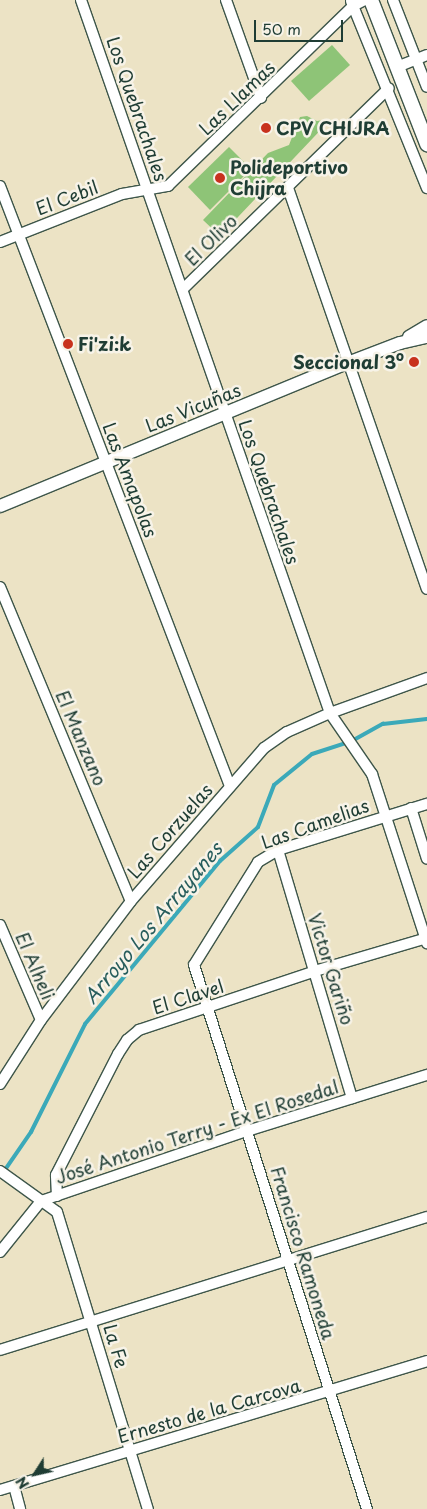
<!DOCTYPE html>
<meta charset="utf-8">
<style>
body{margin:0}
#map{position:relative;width:427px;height:1509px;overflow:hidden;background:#ece3c5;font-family:"Playpen Sans",sans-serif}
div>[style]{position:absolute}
.green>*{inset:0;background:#8ec477}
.stream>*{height:4px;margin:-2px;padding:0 2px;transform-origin:2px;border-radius:2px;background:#3ba9b9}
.roads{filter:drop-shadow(1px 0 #3e564a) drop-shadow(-1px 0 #3e564a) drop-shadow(0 1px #3e564a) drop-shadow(0 -1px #3e564a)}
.minor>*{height:10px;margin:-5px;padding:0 5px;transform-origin:5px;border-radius:5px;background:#fff}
.tertiary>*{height:12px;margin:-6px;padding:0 6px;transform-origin:6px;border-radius:6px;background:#fff}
.secondary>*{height:14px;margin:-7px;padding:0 7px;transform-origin:7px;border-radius:7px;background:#fff}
.dots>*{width:14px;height:14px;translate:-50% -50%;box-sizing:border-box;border:2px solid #f7f3e8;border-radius:50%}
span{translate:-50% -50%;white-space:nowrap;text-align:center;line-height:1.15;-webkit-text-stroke:5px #f7f3e8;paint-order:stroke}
.street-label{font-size:18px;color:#1f3d34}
.poi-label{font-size:18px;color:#1f3d34;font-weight:700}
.left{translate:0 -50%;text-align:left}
.right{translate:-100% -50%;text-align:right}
.water-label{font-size:19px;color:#275d5c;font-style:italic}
.north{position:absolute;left:10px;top:1449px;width:50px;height:50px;-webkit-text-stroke:4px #f7f3e8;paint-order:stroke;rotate:235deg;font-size:14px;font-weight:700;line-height:20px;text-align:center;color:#1f3d34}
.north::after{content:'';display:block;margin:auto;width:18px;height:22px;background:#1f3d34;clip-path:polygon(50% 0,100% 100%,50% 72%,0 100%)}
.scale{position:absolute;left:254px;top:20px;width:89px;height:22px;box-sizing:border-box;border:2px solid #1f3d34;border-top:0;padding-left:6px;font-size:15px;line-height:18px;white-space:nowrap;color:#1f3d34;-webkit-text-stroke:4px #f7f3e8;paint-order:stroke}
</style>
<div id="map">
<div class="green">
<div style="clip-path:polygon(332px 45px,350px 65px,309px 101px,291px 81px)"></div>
<div style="clip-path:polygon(307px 116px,317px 121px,331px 119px,220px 236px,203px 220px,268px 153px,289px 145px,300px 117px)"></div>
<div style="clip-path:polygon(229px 147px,251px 169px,210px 210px,188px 187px)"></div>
</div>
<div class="stream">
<div style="left:0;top:1177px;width:55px;rotate:-55.4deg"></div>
<div style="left:31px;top:1132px;width:121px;rotate:-63.4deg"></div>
<div style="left:85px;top:1024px;width:212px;rotate:-50.4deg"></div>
<div style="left:220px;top:861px;width:51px;rotate:-41.8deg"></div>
<div style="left:258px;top:827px;width:45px;rotate:-69.1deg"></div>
<div style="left:274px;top:785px;width:49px;rotate:-39.2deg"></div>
<div style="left:312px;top:754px;width:40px;rotate:-18deg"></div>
<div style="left:350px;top:742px;width:38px;rotate:-29deg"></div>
<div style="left:383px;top:724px;width:44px;rotate:-6.5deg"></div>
</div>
<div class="roads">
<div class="minor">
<div style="left:81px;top:0;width:755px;rotate:70.75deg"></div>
<div style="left:330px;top:713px;width:74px;rotate:55.5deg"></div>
<div style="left:372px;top:774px;width:178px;rotate:72deg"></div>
<div style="left:226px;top:0;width:104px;rotate:70.3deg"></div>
<div style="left:393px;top:0;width:93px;rotate:68.7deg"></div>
<div style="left:351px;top:1px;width:202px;rotate:67.9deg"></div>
<div style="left:397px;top:67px;width:32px;rotate:-22deg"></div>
<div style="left:0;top:186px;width:643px;rotate:69.03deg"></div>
<div style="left:288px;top:188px;width:424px;rotate:70.9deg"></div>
<div style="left:0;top:242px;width:131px;rotate:-21.5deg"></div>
<div style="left:122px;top:194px;width:47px;rotate:-9.9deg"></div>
<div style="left:168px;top:186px;width:258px;rotate:-44.2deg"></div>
<div style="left:353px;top:6px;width:13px;rotate:-27deg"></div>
<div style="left:184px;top:288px;width:286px;rotate:-44.3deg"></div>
<div style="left:0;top:587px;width:340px;rotate:67.4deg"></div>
<div style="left:411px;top:808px;width:53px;rotate:72.6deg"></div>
<div style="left:278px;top:850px;width:259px;rotate:73.4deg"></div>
<div style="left:0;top:925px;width:103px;rotate:66.7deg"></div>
<div style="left:0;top:1084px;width:76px;rotate:-57.4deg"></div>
<div style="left:41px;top:1020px;width:149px;rotate:-52.9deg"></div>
<div style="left:131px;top:901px;width:203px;rotate:-49deg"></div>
<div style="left:264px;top:748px;width:28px;rotate:-35deg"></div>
<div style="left:287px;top:732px;width:47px;rotate:-23.8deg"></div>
<div style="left:330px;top:713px;width:103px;rotate:-19.8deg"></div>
<div style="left:0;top:1171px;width:70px;rotate:35.7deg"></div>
<div style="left:57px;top:1212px;width:311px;rotate:73deg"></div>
<div style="left:57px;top:1196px;width:21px;rotate:-93deg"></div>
<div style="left:56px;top:1175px;width:136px;rotate:-62.9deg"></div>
<div style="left:118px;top:1054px;width:17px;rotate:-57deg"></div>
<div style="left:127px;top:1040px;width:16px;rotate:-40deg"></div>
<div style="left:139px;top:1030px;width:186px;rotate:-18.5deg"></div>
<div style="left:315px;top:971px;width:117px;rotate:-16.4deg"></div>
<div style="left:0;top:1252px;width:65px;rotate:-51.2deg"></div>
<div style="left:41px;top:1201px;width:218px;rotate:-18.8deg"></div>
<div style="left:247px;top:1131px;width:189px;rotate:-17.3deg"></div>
<div style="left:0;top:1350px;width:447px;rotate:-17.3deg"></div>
<div style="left:14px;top:1486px;width:24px;rotate:75deg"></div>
<div style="left:0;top:1490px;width:446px;rotate:-16.8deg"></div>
<div style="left:367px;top:1509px;width:571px;rotate:-107.64deg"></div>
<div style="left:194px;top:965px;width:121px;rotate:-58.1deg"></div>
<div style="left:258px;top:862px;width:23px;rotate:-31deg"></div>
<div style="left:278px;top:850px;width:156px;rotate:-17.2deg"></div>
</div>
<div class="tertiary">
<div style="left:409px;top:337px;width:21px;rotate:-31deg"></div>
<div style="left:0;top:506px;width:378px;rotate:-22.4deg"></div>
<div style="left:350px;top:362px;width:53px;rotate:-20.8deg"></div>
<div style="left:400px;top:343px;width:28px;rotate:-13deg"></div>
</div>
<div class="secondary">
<div style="left:371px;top:0;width:155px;rotate:68.7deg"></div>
</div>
</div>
<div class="dots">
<div style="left:266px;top:128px;background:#c8321e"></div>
<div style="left:220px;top:178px;background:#c8321e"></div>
<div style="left:68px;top:344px;background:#c8321e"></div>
<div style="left:414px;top:362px;background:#c8321e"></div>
</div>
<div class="street-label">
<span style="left:237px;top:98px;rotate:-44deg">Las Llamas</span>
<span style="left:137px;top:109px;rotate:71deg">Los Quebrachales</span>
<span style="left:67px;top:198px;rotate:-21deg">El Cebil</span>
<span style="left:211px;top:240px;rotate:-44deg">El Olivo</span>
<span style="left:193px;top:408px;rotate:-22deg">Las Vicuñas</span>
<span style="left:130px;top:480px;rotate:69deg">Las Amapolas</span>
<span style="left:269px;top:492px;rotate:71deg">Los Quebrachales</span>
<span style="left:81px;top:738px;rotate:67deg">El Manzano</span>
<span style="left:315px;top:824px;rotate:-20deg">Las Camelias</span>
<span style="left:170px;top:831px;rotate:-49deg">Las Corzuelas</span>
<span style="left:35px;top:966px;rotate:67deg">El Alheli</span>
<span style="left:331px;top:969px;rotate:73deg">Victor Gariño</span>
<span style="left:188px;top:997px;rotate:-18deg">El Clavel</span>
<span style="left:197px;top:1132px;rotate:-18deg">José Antonio Terry - Ex El Rosedal</span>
<span style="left:303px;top:1253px;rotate:73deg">Francisco Ramoneda</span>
<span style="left:116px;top:1346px;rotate:73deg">La Fe</span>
<span style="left:209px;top:1411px;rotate:-16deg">Ernesto de la Carcova</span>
</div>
<div class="poi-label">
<span class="left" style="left:276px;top:128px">CPV CHIJRA</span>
<span class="left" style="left:230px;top:178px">Polideportivo<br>Chijra</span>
<span class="left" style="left:78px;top:344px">Fi'zi:k</span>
<span class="right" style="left:404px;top:362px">Seccional 3º</span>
</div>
<div class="water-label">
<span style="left:153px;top:923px;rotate:-50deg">Arroyo Los Arrayanes</span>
</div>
<div class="north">N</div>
<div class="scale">50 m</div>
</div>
